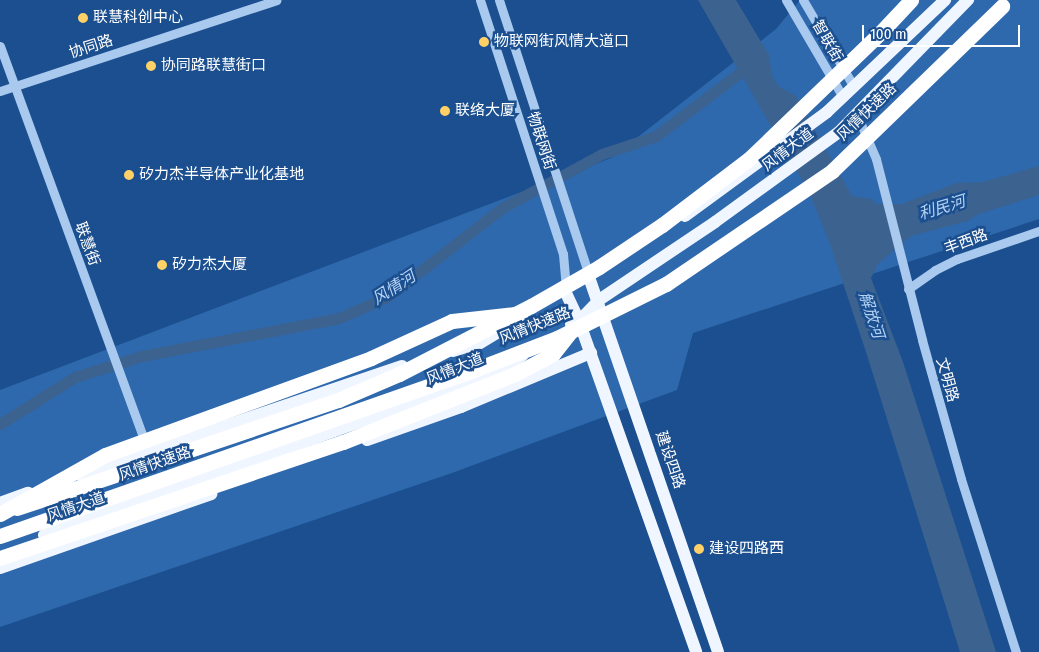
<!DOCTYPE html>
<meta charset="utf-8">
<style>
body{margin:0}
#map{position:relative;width:1039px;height:652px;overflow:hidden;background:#1b4f8f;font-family:"Fira Sans Condensed","Noto Sans SC",sans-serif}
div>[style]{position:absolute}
.green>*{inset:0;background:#2e69ad}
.water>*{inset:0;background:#3c6290}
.canal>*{height:11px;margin:-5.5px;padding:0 5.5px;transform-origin:5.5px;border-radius:5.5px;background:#3c6290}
.minor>*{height:9px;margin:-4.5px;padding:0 4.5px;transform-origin:4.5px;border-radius:4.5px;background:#a9c9ee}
.major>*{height:12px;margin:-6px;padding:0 6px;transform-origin:6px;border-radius:6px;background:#f0f6ff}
.highway>*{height:15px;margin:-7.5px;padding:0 7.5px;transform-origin:7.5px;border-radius:7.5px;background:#fff}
.highway-bridge>*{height:15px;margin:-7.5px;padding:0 7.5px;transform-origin:7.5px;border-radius:7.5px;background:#fff}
.dots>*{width:14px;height:14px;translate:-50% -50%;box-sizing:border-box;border:2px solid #1b4f8f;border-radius:50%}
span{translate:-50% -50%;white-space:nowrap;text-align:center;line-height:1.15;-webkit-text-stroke:5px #1b4f8f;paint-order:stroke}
.poi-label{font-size:15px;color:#fff}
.left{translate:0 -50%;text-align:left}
.street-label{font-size:15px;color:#fff}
.water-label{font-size:16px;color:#b5d3f5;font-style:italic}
.scale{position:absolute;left:862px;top:25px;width:158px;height:22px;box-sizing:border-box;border:2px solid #fff;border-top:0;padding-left:6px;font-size:15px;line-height:18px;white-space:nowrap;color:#fff;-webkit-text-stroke:4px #1b4f8f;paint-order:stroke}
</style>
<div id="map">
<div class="green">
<div style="clip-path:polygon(800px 0,1039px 0,1039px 219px,693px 333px,677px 390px,452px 473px,0 627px,0 390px,611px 158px,776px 29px)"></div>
</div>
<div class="water">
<div style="clip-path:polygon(698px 0,736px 0,769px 55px,772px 75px,778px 86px,796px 96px,852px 196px,871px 199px,877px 204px,901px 204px,957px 183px,983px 182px,1039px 166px,1039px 195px,979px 214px,968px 221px,911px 236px,878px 264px,871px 278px,903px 362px,996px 652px,960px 652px,866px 352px,831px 247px,809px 192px)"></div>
</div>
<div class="canal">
<div style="left:0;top:424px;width:89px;rotate:-32.1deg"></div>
<div style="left:75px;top:377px;width:70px;rotate:-17.4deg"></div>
<div style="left:142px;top:356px;width:201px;rotate:-10.9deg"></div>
<div style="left:339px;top:318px;width:52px;rotate:-23.6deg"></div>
<div style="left:387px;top:297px;width:145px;rotate:-37.7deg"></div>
<div style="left:502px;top:208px;width:114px;rotate:-28.4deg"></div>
<div style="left:602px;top:154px;width:57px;rotate:-18.4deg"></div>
<div style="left:656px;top:136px;width:118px;rotate:-37.1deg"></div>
</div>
<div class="minor">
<div style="left:480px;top:0;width:267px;rotate:71.9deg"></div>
<div style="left:563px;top:254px;width:35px;rotate:85deg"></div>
<div style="left:499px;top:0;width:290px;rotate:71.9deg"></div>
<div style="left:786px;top:0;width:113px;rotate:59.6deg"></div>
<div style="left:803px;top:0;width:101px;rotate:59.6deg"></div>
<div style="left:0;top:46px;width:423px;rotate:69.9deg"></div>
<div style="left:0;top:91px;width:291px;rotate:-18.2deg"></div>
<div style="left:857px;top:115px;width:48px;rotate:66.6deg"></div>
<div style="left:876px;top:159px;width:187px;rotate:75.7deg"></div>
<div style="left:922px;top:340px;width:144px;rotate:74.3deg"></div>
<div style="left:961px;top:479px;width:182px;rotate:72.4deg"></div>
<div style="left:908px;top:289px;width:33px;rotate:-35deg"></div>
<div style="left:935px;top:270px;width:25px;rotate:-27deg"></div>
<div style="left:957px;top:259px;width:87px;rotate:-18.9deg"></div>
</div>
<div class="major">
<div style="left:685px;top:216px;width:176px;rotate:-36.2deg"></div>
<div style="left:827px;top:112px;width:163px;rotate:-43.5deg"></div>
<div style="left:590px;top:280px;width:393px;rotate:71deg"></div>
<div style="left:566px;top:293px;width:31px;rotate:65deg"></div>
<div style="left:579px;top:321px;width:351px;rotate:70.5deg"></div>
<div style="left:571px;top:324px;width:9px;rotate:-21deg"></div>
<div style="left:579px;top:321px;width:29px;rotate:-46deg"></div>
<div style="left:599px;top:300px;width:140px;rotate:-33.9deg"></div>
<div style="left:715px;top:222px;width:153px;rotate:-36deg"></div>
<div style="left:839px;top:132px;width:185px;rotate:-45.7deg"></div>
<div style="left:453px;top:351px;width:28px;rotate:-17deg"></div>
<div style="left:480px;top:343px;width:49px;rotate:-30.8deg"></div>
<div style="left:367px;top:440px;width:100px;rotate:-19.3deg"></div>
<div style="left:461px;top:407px;width:141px;rotate:-22.6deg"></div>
<div style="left:80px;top:475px;width:340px;rotate:-18.7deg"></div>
<div style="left:0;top:503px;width:30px;rotate:-20deg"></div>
<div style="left:44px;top:535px;width:432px;rotate:-19.7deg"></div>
<div style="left:451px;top:389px;width:62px;rotate:-22.8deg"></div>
<div style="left:508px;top:365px;width:18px;rotate:-34deg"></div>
<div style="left:0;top:568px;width:224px;rotate:-19.3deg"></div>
</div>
<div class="highway">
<div style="left:881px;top:32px;width:44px;rotate:-46.8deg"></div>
<div style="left:371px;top:358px;width:89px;rotate:-24.6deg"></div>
<div style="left:452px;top:321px;width:62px;rotate:-6.4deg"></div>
<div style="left:17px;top:508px;width:339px;rotate:-18.6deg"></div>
<div style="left:0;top:558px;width:362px;rotate:-18.7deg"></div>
<div style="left:343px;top:442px;width:185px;rotate:-21.6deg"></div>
<div style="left:515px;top:374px;width:43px;rotate:-27.8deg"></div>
<div style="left:553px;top:354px;width:31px;rotate:-52deg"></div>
</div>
<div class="highway-bridge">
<div style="left:338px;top:400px;width:66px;rotate:-23.1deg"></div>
<div style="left:399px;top:374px;width:148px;rotate:-27.3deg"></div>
<div style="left:531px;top:306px;width:78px;rotate:-29.8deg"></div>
<div style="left:599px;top:267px;width:76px;rotate:-33.7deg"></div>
<div style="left:662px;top:225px;width:109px;rotate:-37.2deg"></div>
<div style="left:749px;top:159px;width:183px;rotate:-43.9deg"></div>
<div style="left:0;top:514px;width:120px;rotate:-29.3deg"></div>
<div style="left:105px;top:455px;width:283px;rotate:-20deg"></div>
<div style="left:0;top:536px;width:485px;rotate:-19.3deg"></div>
<div style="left:458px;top:376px;width:106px;rotate:-21deg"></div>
<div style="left:557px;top:338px;width:122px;rotate:-26.4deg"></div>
<div style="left:666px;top:284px;width:201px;rotate:-34.2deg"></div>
<div style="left:832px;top:171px;width:237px;rotate:-44.1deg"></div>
</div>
<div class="dots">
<div style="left:83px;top:18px;background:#ffd166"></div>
<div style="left:484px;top:42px;background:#ffd166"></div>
<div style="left:151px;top:66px;background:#ffd166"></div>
<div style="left:445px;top:111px;background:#ffd166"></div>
<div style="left:129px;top:175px;background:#ffd166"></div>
<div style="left:162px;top:265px;background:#ffd166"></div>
<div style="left:699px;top:549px;background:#ffd166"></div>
</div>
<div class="poi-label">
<span class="left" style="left:93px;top:18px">联慧科创中心</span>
<span class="left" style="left:494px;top:42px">物联网街风情大道口</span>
<span class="left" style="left:161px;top:66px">协同路联慧街口</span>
<span class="left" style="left:455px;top:111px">联络大厦</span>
<span class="left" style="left:139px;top:175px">矽力杰半导体产业化基地</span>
<span class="left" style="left:172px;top:265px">矽力杰大厦</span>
<span class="left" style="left:709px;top:549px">建设四路西</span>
</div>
<div class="street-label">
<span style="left:827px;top:41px;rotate:60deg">智联街</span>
<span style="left:91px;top:47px;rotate:-18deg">协同路</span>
<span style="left:867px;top:112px;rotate:-44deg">风情快速路</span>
<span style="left:541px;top:141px;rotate:72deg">物联网街</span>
<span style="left:788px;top:150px;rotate:-37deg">风情大道</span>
<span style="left:966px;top:242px;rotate:-20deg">丰西路</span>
<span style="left:87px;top:244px;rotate:70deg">联慧街</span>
<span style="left:535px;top:326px;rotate:-22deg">风情快速路</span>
<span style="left:455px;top:369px;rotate:-22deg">风情大道</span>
<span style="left:947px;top:380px;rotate:74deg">文明路</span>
<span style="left:670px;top:460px;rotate:71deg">建设四路</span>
<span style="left:155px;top:464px;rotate:-19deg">风情快速路</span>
<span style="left:76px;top:507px;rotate:-19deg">风情大道</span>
</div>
<div class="water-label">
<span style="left:942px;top:208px;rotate:-17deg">利民河</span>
<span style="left:394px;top:288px;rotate:-33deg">风情河</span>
<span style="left:871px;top:315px;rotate:72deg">解放河</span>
</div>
<div class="scale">100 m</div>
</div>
